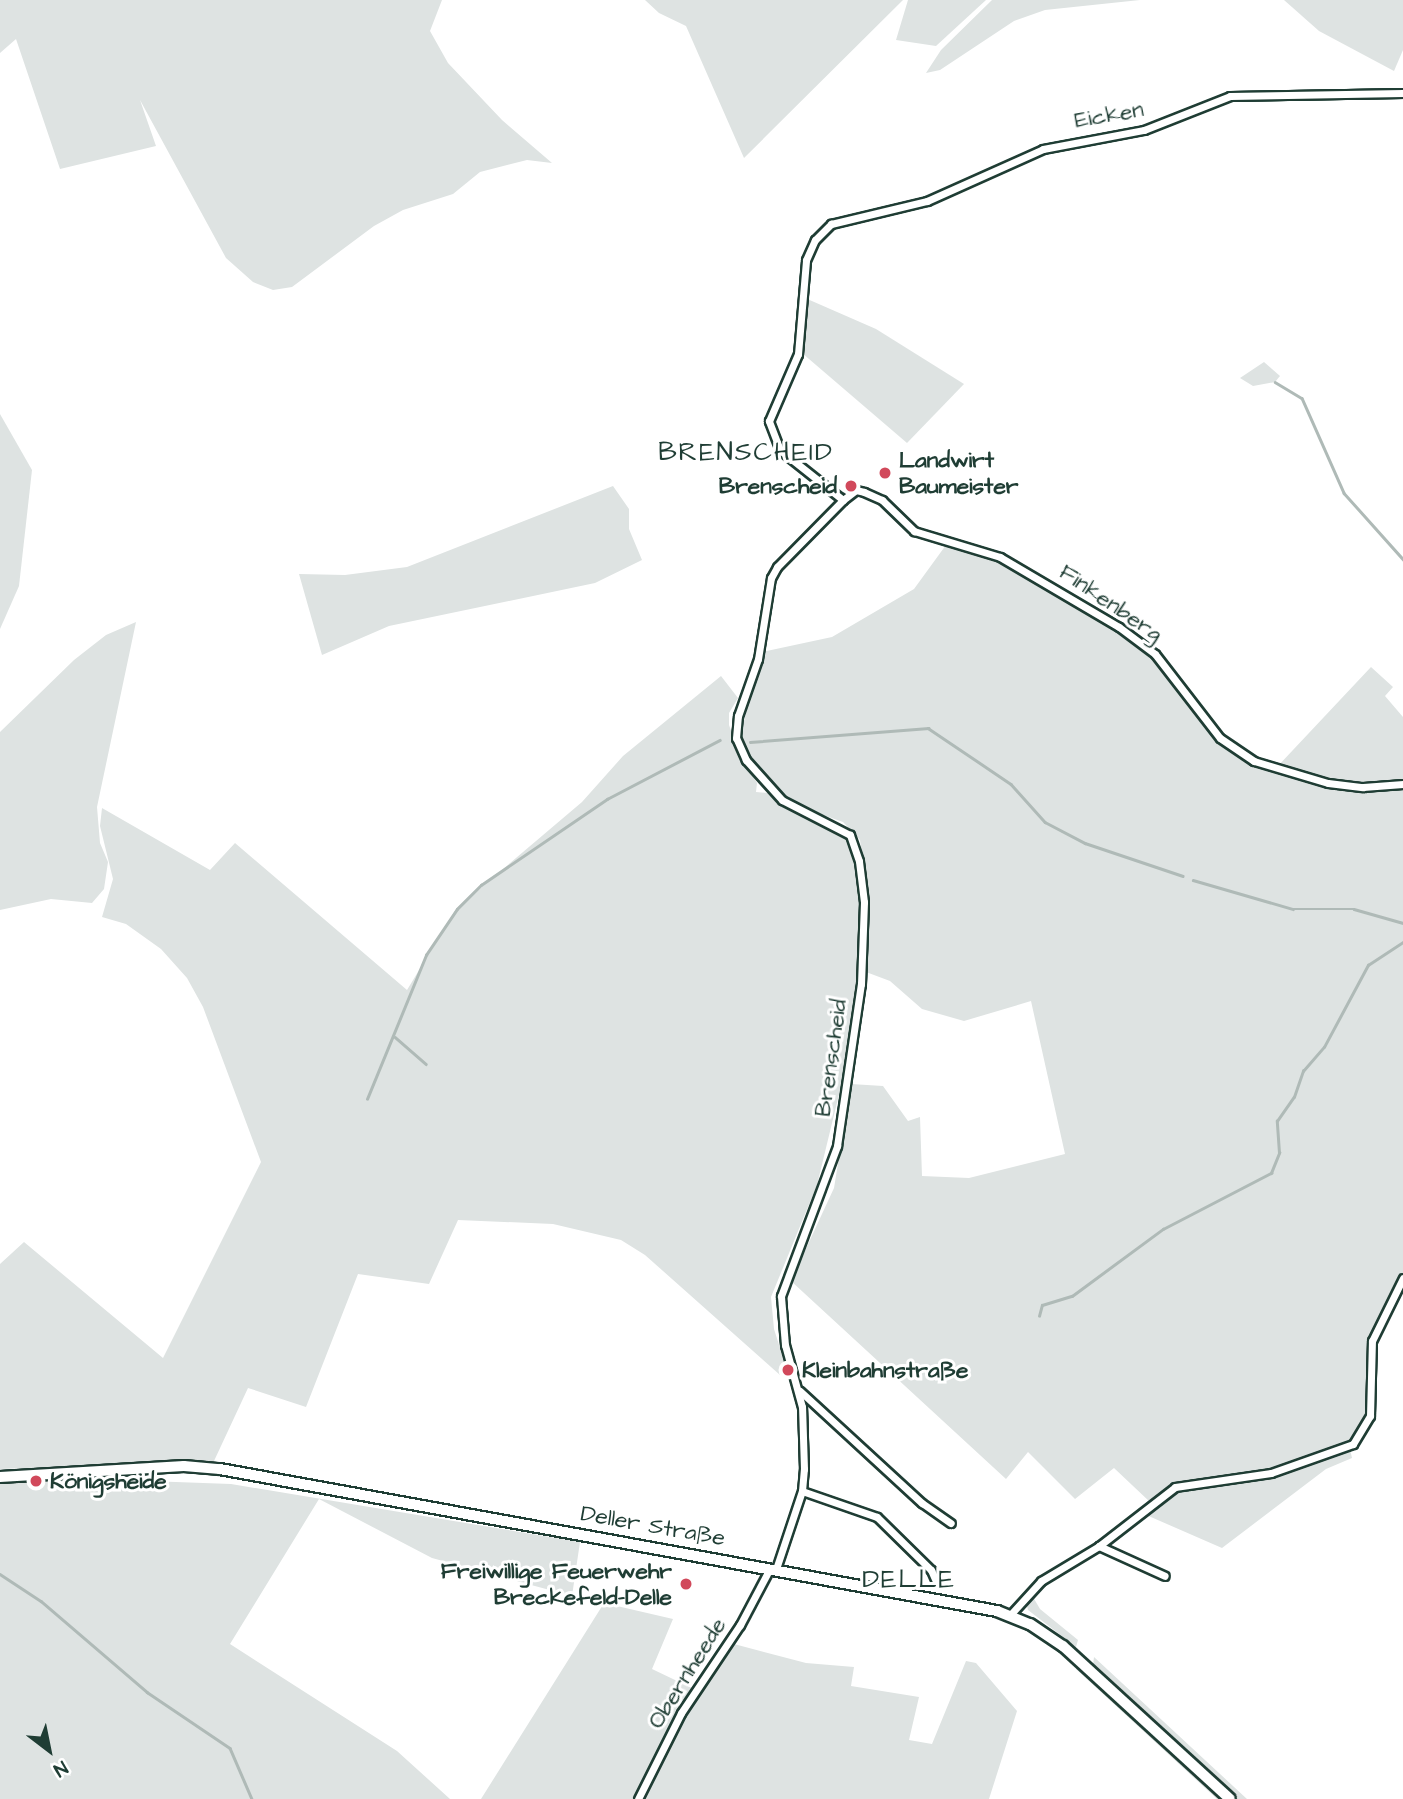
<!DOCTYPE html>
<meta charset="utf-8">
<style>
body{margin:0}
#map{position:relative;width:1403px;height:1799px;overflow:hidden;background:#fff;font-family:"Architects Daughter",sans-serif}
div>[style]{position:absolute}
.green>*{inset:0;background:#dee3e2}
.stream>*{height:2.5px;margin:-1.25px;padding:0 1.25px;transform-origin:1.25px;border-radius:1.25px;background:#afbab7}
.roads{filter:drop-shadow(2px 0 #1f3d34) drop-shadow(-2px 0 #1f3d34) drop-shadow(0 2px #1f3d34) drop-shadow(0 -2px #1f3d34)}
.minor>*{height:7px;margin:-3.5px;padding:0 3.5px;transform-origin:3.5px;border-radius:3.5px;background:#fff}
.secondary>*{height:10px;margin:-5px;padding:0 5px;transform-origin:5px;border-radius:5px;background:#fff}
.dots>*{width:19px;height:19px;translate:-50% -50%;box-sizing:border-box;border:4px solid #fff;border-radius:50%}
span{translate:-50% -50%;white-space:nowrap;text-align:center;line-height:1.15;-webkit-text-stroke:6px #fff;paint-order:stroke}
.street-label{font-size:23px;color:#1f3d34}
.poi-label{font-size:23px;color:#1f3d34;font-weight:700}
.left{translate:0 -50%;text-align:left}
.right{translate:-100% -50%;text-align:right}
.quarter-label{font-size:26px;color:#1f3d34;letter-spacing:2px}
.north{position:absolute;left:14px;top:1715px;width:70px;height:70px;-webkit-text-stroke:5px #fff;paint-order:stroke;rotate:148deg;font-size:19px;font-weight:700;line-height:28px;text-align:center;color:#1f3d34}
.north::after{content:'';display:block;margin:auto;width:24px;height:32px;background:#1f3d34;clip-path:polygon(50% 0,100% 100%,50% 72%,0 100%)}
</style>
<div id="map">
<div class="green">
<div style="clip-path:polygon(0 0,442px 0,430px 31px,448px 63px,502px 120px,552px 163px,527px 160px,480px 172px,453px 194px,403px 210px,374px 226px,292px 287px,273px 290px,253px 282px,226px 258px,140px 100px,156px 146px,60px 169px,16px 39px,0 53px)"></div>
<div style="clip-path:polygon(645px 0,903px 0,744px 158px,686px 26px,659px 13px)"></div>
<div style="clip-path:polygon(908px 0,986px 0,936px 46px,896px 40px)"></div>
<div style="clip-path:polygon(992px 0,1140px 0,1045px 10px,1014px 21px,940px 70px,926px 73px,941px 50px)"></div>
<div style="clip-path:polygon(1284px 0,1403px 0,1403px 50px,1394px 71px,1319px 31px)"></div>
<div style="clip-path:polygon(805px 298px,876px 329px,964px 384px,907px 443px,802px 353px)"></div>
<div style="clip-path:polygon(1264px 362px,1280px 376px,1275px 382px,1253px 386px,1240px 378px)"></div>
<div style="clip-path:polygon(0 414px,32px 470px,19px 586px,0 629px)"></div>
<div style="clip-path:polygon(613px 486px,629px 509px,629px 529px,642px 560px,595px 583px,389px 626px,322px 655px,299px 574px,345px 575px,407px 567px)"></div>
<div style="clip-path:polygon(946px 545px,998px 559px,1125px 634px,1155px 658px,1214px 735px,1255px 764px,1359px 789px,1403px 787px,1403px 1275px,1371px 1340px,1366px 1424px,1345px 1446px,1260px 1474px,1172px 1486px,1150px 1502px,1114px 1468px,1075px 1499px,1028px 1452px,1006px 1479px,791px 1281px,834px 1188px,851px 1084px,883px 1086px,908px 1121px,920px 1117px,922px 1176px,969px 1178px,1065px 1154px,1031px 1001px,964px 1021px,922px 1009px,890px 981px,866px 972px,869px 906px,860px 840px,843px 822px,809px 810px,775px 790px,748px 757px,740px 736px,762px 652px,832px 637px,914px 589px)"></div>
<div style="clip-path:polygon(136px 622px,97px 807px,100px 843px,108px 862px,104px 889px,92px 903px,51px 899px,0 910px,0 732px,74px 660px,106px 635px)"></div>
<div style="clip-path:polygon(1371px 667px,1393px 687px,1385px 696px,1403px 717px,1403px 782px,1355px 784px,1277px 767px)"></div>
<div style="clip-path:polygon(721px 676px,738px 698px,729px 713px,729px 725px,741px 759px,757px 783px,756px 792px,768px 793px,844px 837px,855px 862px,859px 892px,859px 982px,850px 1049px,817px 1185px,771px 1297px,774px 1329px,786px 1367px,780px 1375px,645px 1255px,621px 1240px,553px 1224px,458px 1220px,429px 1284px,358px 1274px,306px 1407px,248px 1388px,214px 1461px,0 1469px,0 1264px,24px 1242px,163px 1358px,261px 1162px,203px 1007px,187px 978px,161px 949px,126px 924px,102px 917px,113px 879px,100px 826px,102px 808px,210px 870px,235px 843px,407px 990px,456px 909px,582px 802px,623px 756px)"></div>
<div style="clip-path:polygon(1350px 1449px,1352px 1458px,1326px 1469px,1222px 1548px,1144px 1514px,1175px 1490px,1257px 1479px)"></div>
<div style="clip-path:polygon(65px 1478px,231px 1484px,580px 1542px,572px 1596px,432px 1558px,319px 1499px,230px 1644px,397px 1751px,450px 1799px,0 1799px,0 1481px)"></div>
<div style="clip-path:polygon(1033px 1597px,1040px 1609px,1078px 1640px,1076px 1647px,1028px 1610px,1026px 1602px)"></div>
<div style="clip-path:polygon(604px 1603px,673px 1619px,652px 1669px,696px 1690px,637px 1799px,481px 1799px)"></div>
<div style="clip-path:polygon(734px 1644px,806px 1663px,854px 1667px,851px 1686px,919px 1697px,909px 1740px,932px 1744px,966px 1661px,976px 1663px,1017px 1711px,989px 1799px,642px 1799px,687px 1711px)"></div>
<div style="clip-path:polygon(1094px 1657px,1150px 1709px,1247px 1799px,1238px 1799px,1177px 1743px,1093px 1665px)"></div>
<div style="clip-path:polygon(1081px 1666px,1223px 1799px,1217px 1799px,1076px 1669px)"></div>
</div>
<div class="stream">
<div style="left:1275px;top:382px;width:31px;rotate:31deg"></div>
<div style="left:1302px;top:398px;width:104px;rotate:66.1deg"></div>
<div style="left:1344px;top:493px;width:89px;rotate:48.2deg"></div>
<div style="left:750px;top:742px;width:179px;rotate:-4.5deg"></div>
<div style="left:928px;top:728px;width:100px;rotate:34deg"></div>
<div style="left:1011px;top:784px;width:51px;rotate:48.2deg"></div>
<div style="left:1045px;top:822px;width:45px;rotate:27.7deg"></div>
<div style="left:1085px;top:843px;width:103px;rotate:18.6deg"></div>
<div style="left:1193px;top:880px;width:104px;rotate:16.2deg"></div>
<div style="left:1293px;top:909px;width:61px"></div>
<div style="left:1354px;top:909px;width:51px;rotate:15.9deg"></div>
<div style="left:395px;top:1037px;width:41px;rotate:41.1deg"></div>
<div style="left:367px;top:1099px;width:156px;rotate:-67.7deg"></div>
<div style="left:426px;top:955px;width:55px;rotate:-56deg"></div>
<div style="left:457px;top:909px;width:34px;rotate:-45deg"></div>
<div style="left:481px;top:885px;width:153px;rotate:-34.3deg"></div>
<div style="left:607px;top:799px;width:127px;rotate:-27.6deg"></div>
<div style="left:1039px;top:1316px;width:11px;rotate:-75deg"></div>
<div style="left:1042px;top:1305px;width:31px;rotate:-17deg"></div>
<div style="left:1072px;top:1296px;width:113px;rotate:-36.4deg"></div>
<div style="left:1163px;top:1229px;width:122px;rotate:-27.4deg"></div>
<div style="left:1271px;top:1173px;width:22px;rotate:-68deg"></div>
<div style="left:1279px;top:1153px;width:32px;rotate:-94deg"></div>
<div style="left:1277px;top:1121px;width:29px;rotate:-55deg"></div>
<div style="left:1294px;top:1097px;width:28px;rotate:-71deg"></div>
<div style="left:1303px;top:1071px;width:32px;rotate:-49deg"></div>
<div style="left:1324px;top:1047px;width:93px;rotate:-61.8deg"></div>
<div style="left:1368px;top:965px;width:42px;rotate:-33.3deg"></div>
<div style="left:0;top:1574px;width:49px;rotate:33.4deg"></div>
<div style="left:41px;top:1601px;width:140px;rotate:40.6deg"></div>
<div style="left:147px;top:1692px;width:100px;rotate:34deg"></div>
<div style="left:230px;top:1748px;width:56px;rotate:66.7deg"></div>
</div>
<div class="roads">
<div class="minor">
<div style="left:843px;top:500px;width:80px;rotate:-141.6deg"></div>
<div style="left:780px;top:450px;width:31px;rotate:-111deg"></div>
<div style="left:769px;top:421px;width:73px;rotate:-66.6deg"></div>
<div style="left:798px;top:354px;width:94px;rotate:-85.1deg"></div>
<div style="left:806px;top:260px;width:22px;rotate:-66deg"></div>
<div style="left:815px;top:240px;width:23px;rotate:-45deg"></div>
<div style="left:831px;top:224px;width:99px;rotate:-13.5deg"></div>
<div style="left:927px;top:201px;width:127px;rotate:-24.1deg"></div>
<div style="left:1043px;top:149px;width:103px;rotate:-10.7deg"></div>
<div style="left:1144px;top:130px;width:92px;rotate:-21.6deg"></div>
<div style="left:1230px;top:96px;width:173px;rotate:-1deg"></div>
<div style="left:800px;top:1391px;width:166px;rotate:42.6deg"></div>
<div style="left:922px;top:1503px;width:35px;rotate:35deg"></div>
<div style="left:802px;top:1491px;width:79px;rotate:19.1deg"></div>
<div style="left:877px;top:1517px;width:76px;rotate:44.5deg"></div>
<div style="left:931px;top:1570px;width:12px;rotate:66deg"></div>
<div style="left:1099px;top:1546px;width:72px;rotate:24.4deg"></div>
<div style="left:776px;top:1569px;width:82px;rotate:-71.6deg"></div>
<div style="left:802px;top:1491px;width:22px;rotate:-85deg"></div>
<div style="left:804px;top:1469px;width:62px;rotate:-91.8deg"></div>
<div style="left:802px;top:1407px;width:64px;rotate:-105.3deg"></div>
<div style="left:785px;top:1345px;width:49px;rotate:-94.7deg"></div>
<div style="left:781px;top:1296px;width:160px;rotate:-69.5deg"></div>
<div style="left:837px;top:1146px;width:164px;rotate:-81.6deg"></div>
<div style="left:861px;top:984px;width:82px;rotate:-87.9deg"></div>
<div style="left:864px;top:902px;width:41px;rotate:-97deg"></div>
<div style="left:859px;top:861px;width:28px;rotate:-109deg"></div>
<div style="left:850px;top:835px;width:76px;rotate:-152.8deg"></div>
<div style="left:782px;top:800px;width:54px;rotate:-132deg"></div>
<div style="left:746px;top:760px;width:24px;rotate:-114deg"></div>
<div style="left:736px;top:738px;width:22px;rotate:-85deg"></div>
<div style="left:738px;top:716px;width:60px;rotate:-70.7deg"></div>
<div style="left:758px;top:659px;width:82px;rotate:-80.9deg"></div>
<div style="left:771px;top:578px;width:13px;rotate:-61deg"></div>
<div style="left:777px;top:567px;width:94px;rotate:-45.4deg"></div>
<div style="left:843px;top:500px;width:16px;rotate:-38deg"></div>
<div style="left:856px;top:490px;width:8px;rotate:14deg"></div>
<div style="left:864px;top:492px;width:20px;rotate:24deg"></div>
<div style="left:882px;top:500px;width:45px;rotate:44.1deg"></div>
<div style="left:914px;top:531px;width:90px;rotate:16.8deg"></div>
<div style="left:1000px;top:557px;width:138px;rotate:30.5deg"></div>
<div style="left:1119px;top:627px;width:45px;rotate:36.9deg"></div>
<div style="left:1155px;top:654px;width:106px;rotate:52.3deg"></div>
<div style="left:1220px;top:738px;width:41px;rotate:34.1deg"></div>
<div style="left:1254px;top:761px;width:77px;rotate:16.6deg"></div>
<div style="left:1328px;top:783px;width:35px;rotate:7deg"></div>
<div style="left:1363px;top:787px;width:40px;rotate:-4.3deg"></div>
<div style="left:1010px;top:1615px;width:46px;rotate:-47.6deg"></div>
<div style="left:1041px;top:1581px;width:68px;rotate:-31.1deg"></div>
<div style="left:1099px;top:1546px;width:96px;rotate:-37.8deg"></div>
<div style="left:1175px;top:1487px;width:97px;rotate:-8.3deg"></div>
<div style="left:1271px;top:1473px;width:87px;rotate:-19.5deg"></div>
<div style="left:1353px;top:1444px;width:33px;rotate:-59deg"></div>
<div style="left:1370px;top:1416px;width:75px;rotate:-88.5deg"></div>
<div style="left:1372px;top:1341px;width:70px;rotate:-63.8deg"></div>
<div style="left:638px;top:1799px;width:96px;rotate:-63.4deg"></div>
<div style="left:681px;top:1713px;width:106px;rotate:-56.2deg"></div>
<div style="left:740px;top:1625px;width:64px;rotate:-62.2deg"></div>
</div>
<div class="secondary">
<div style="left:0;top:1477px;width:184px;rotate:-3.4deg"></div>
<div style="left:184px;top:1466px;width:36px;rotate:5deg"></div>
<div style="left:220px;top:1469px;width:790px;rotate:10.36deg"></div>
<div style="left:997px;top:1611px;width:35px;rotate:22deg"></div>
<div style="left:1030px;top:1624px;width:40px;rotate:34deg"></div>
<div style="left:1063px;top:1646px;width:226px;rotate:42.5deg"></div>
</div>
</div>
<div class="dots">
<div style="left:885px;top:473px;background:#d1495b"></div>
<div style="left:851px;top:486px;background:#d1495b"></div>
<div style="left:788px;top:1370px;background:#d1495b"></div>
<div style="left:36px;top:1481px;background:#d1495b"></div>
<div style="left:686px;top:1584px;background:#d1495b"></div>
</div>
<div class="street-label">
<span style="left:1109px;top:115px;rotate:-10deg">Eicken</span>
<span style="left:1111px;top:603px;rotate:34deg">Finkenberg</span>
<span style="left:831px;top:1058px;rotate:-82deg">Brenscheid</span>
<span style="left:653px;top:1526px;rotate:10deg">Deller Straße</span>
<span style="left:687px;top:1673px;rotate:-58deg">Obernheede</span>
</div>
<div class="poi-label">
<span class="left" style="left:899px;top:473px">Landwirt<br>Baumeister</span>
<span class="right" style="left:837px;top:486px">Brenscheid</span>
<span class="left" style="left:802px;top:1370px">Kleinbahnstraße</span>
<span class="left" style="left:50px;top:1481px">Königsheide</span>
<span class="right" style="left:672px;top:1584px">Freiwillige Feuerwehr<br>Breckefeld-Delle</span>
</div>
<div class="quarter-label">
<span style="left:746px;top:453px">BRENSCHEID</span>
<span style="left:909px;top:1580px">DELLE</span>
</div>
<div class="north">N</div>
</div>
